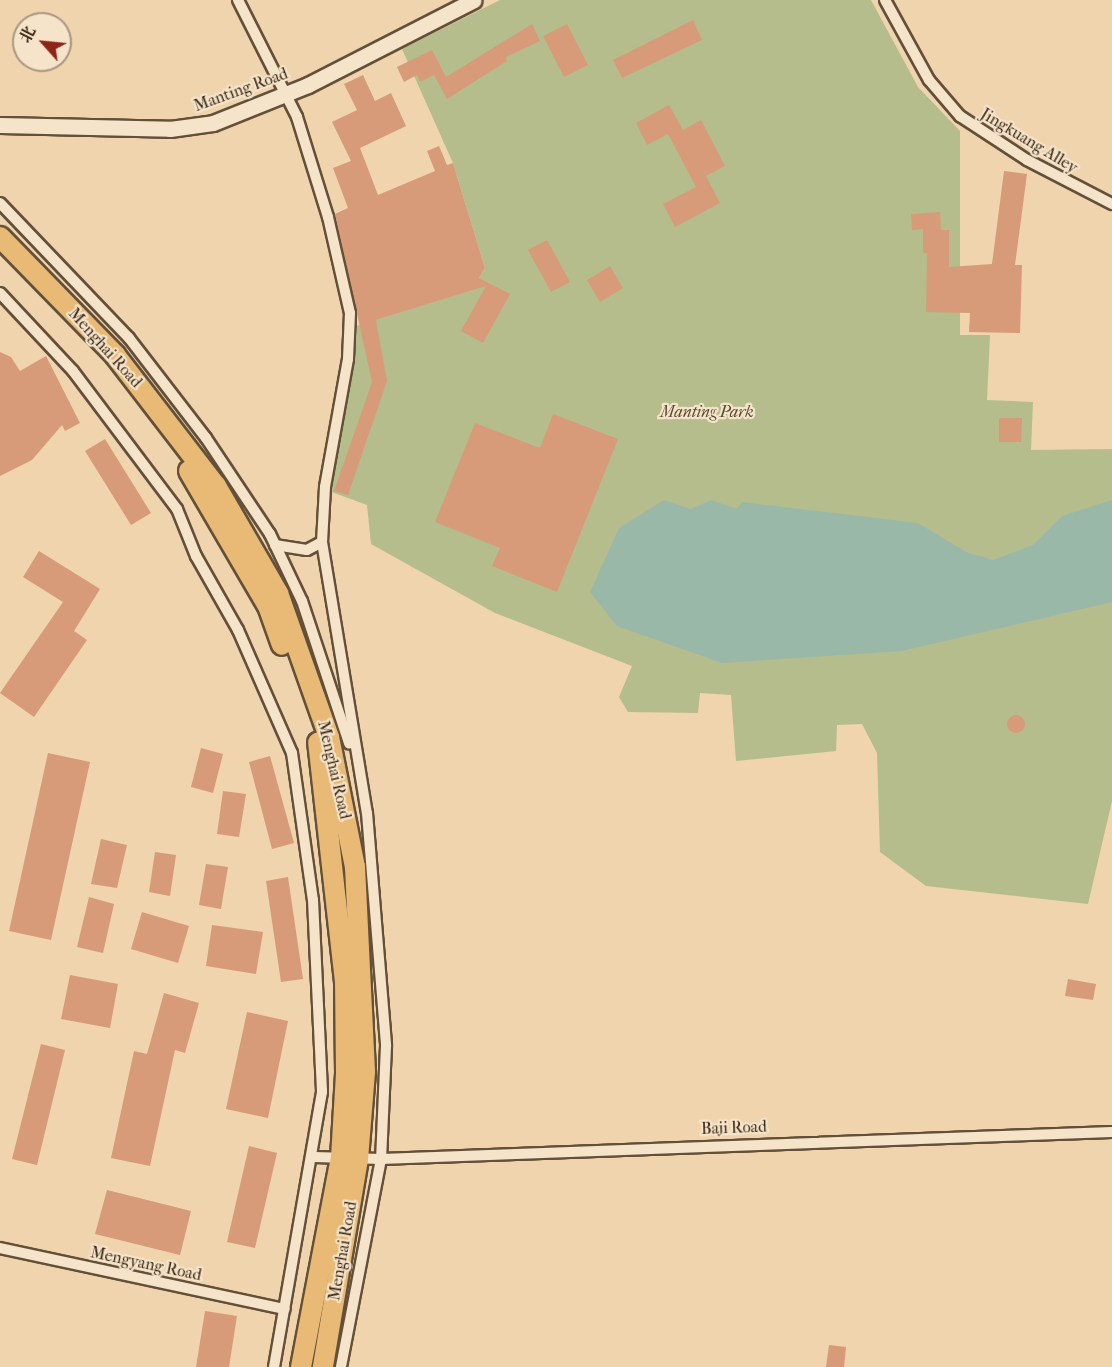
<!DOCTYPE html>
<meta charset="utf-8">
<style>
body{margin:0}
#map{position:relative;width:1112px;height:1367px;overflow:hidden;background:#efd4ad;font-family:"IM FELL French Canon","Noto Serif SC",serif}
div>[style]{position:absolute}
.green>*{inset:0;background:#b5bd8d}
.water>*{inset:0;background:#9ab8a8}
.building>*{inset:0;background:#d79b79}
.round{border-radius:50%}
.roads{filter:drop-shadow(2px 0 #645039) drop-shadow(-2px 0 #645039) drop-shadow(0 2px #645039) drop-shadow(0 -2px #645039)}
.street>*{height:10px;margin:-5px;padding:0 5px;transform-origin:5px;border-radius:5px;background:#f5e3ca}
.secondary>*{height:15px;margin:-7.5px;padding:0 7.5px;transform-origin:7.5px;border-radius:7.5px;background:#f5e3ca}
.highway>*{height:20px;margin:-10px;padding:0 10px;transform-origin:10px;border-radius:10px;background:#e8ba76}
span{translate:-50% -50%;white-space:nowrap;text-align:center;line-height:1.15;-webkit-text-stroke:4.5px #f5e3ca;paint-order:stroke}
.street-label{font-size:16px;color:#362412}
.park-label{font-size:16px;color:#564a31;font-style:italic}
.north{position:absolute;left:12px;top:12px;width:60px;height:60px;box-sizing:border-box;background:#f5e3ca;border:2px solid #a99780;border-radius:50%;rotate:297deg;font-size:16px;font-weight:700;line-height:24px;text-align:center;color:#362412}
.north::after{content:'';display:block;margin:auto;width:21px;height:27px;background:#8f2418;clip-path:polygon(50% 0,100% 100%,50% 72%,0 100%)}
</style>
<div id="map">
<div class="green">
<div style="clip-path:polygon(500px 0,871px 0,918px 87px,960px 131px,960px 335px,990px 335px,987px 400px,1033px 402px,1031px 450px,1112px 449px,1112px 801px,1088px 904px,926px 886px,880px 852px,877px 753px,862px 724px,837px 725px,836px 751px,736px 761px,731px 695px,700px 693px,698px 713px,628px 712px,619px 697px,632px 666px,495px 613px,371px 544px,367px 505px,329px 491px,356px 326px,472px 290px,485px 268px,453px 163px,402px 49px)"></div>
</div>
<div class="water">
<div style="clip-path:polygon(664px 500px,691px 509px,711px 500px,737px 509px,742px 502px,918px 523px,966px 552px,993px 560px,1033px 545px,1062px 516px,1112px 500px,1112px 602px,902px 651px,722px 663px,617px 626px,590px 592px,619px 528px)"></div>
</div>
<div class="building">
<div style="clip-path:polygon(693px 20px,702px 40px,622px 78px,613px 60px)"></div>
<div style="clip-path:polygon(532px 24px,540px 41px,506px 57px,507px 61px,447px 99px,434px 75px,420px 82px,417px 75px,404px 82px,397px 67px,432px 50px,446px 77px)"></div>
<div style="clip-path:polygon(567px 24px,588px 65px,564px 77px,543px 36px)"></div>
<div style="clip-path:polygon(363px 75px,375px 101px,391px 93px,406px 126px,360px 148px,378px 195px,435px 171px,427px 151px,439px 146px,447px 165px,453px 163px,485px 268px,479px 278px,510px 294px,483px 343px,461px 331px,486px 286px,376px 320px,387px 381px,348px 495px,334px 491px,372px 382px,335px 214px,348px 208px,333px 168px,351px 161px,332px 122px,357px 110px,344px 84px)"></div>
<div style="clip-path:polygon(669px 105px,683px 130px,701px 120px,725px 166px,706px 176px,720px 203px,675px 227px,663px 204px,696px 187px,668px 134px,647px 145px,636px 123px)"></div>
<div style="clip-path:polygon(1004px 171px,1027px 174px,1015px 265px,1022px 265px,1020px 333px,969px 332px,970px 313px,926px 312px,927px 253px,923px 253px,923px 229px,912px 230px,911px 214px,940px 212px,941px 230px,949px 230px,949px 267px,992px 264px)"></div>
<div style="clip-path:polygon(547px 240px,570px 282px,551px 292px,528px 250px)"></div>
<div style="clip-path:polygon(610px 266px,623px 288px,600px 302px,587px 280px)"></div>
<div style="clip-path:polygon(0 352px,11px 357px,20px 371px,46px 356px,80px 423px,65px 431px,62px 425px,32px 460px,0 476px)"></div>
<div style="clip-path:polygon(553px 414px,618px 439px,557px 592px,492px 566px,500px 548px,435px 522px,475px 423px,540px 448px)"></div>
<div style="clip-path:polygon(999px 418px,1022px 418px,1021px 442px,999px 442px)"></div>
<div style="clip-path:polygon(105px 439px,151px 513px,131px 525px,85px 451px)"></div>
<div style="clip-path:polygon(39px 551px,100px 589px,74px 631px,87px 640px,34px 717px,0 693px,63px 602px,23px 577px)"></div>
<div class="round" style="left:1007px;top:715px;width:18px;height:18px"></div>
<div style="clip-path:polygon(201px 748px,223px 754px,213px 793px,191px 787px)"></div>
<div style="clip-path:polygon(48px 753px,90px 762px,51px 940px,9px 931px)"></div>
<div style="clip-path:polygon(270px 756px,294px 843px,272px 849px,249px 762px)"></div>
<div style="clip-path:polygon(223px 791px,246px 794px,239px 837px,217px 834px)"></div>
<div style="clip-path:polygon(101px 839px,127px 845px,117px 888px,91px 884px)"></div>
<div style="clip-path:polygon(155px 852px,176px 855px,170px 896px,149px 892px)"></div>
<div style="clip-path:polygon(206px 864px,228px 867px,221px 909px,199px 905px)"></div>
<div style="clip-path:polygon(288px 877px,303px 979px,281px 982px,266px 881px)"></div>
<div style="clip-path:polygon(89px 897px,114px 904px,103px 953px,77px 947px)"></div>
<div style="clip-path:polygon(142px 912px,189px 926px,178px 963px,131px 949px)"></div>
<div style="clip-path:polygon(212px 925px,263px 932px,256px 974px,206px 966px)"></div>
<div style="clip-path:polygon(70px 975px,118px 984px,110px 1028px,61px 1019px)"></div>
<div style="clip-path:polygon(1068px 979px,1096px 984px,1093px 1000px,1065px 996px)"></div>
<div style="clip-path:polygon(164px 993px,199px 1003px,185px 1053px,175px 1050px,150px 1166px,111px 1158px,134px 1051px,147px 1054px)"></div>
<div style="clip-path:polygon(247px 1012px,288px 1021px,268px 1118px,226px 1109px)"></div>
<div style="clip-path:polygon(41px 1044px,65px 1050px,37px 1165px,12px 1159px)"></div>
<div style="clip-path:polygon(249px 1146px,277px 1153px,255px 1248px,227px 1242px)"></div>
<div style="clip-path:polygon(107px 1190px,191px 1211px,180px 1255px,95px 1234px)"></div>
<div style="clip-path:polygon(205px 1311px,237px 1316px,229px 1367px,196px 1367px)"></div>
<div style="clip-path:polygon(829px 1345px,846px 1347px,844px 1367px,826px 1367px)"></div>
</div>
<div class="roads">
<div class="street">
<div style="left:238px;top:0;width:131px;rotate:63.2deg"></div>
<div style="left:297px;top:117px;width:105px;rotate:72.8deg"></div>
<div style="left:328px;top:217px;width:98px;rotate:77.1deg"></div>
<div style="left:350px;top:313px;width:46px;rotate:92.5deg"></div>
<div style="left:348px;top:359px;width:130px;rotate:100.2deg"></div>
<div style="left:325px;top:487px;width:55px;rotate:93.1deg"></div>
<div style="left:322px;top:542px;width:275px;rotate:80.6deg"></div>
<div style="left:367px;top:813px;width:234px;rotate:85.3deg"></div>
<div style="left:386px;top:1046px;width:113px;rotate:92.5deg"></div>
<div style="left:381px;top:1159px;width:212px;rotate:100.9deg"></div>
<div style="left:885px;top:0;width:91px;rotate:61.2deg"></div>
<div style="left:929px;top:80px;width:48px;rotate:49.3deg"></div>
<div style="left:960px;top:116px;width:80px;rotate:33.3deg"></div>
<div style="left:1027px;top:160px;width:96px;rotate:27.4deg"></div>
<div style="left:0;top:203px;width:187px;rotate:46.3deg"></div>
<div style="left:129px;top:338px;width:126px;rotate:52.4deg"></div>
<div style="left:206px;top:438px;width:115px;rotate:56.3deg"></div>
<div style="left:270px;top:534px;width:74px;rotate:64.5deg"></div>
<div style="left:302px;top:601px;width:150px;rotate:71.7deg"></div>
<div style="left:0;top:293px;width:107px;rotate:46.9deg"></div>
<div style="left:73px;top:371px;width:173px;rotate:53deg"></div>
<div style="left:177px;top:509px;width:51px;rotate:68deg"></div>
<div style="left:196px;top:556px;width:85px;rotate:60.4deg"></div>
<div style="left:238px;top:630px;width:134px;rotate:66.3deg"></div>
<div style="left:292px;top:753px;width:148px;rotate:81.9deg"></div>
<div style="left:313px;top:900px;width:192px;rotate:87.3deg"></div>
<div style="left:322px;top:1092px;width:279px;rotate:99.9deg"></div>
<div style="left:275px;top:545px;width:32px;rotate:9deg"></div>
<div style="left:307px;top:550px;width:17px;rotate:-28deg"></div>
<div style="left:314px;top:1157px;width:67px;rotate:1.7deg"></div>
<div style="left:381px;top:1159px;width:731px;rotate:-2.12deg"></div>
<div style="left:0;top:1248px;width:291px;rotate:12.1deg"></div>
</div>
<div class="secondary">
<div style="left:0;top:125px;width:170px;rotate:1.3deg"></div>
<div style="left:170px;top:129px;width:43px;rotate:-7.9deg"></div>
<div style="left:213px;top:123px;width:102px;rotate:-21.8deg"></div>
<div style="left:308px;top:85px;width:186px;rotate:-27.1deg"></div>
</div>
<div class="highway">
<div style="left:0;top:237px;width:165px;rotate:45.7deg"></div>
<div style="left:115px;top:355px;width:165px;rotate:52.4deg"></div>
<div style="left:216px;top:486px;width:124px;rotate:59.9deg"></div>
<div style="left:278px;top:593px;width:153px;rotate:70.5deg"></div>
<div style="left:329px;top:737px;width:133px;rotate:78.7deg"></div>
<div style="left:355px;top:867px;width:205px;rotate:87.2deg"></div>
<div style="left:365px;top:1072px;width:87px;rotate:94.6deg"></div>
<div style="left:358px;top:1159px;width:211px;rotate:99.6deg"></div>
<div style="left:189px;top:471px;width:156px;rotate:59.7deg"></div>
<div style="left:268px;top:606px;width:41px;rotate:70.3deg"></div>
<div style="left:301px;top:1367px;width:213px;rotate:-79.2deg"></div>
<div style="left:341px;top:1158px;width:85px;rotate:-86.6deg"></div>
<div style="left:346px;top:1073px;width:91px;rotate:-90.6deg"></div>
<div style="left:345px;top:982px;width:241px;rotate:-96.4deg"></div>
</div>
</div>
<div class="street-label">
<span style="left:241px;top:90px;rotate:-20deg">Manting Road</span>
<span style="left:1029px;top:141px;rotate:31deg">Jingkuang Alley</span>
<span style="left:105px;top:348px;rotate:48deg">Menghai Road</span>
<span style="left:334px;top:770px;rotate:77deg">Menghai Road</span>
<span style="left:734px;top:1128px;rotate:-2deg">Baji Road</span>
<span style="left:343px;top:1251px;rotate:-80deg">Menghai Road</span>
<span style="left:146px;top:1264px;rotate:12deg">Mengyang Road</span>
</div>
<div class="park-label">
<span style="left:707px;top:412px">Manting Park</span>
</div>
<div class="north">北</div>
</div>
